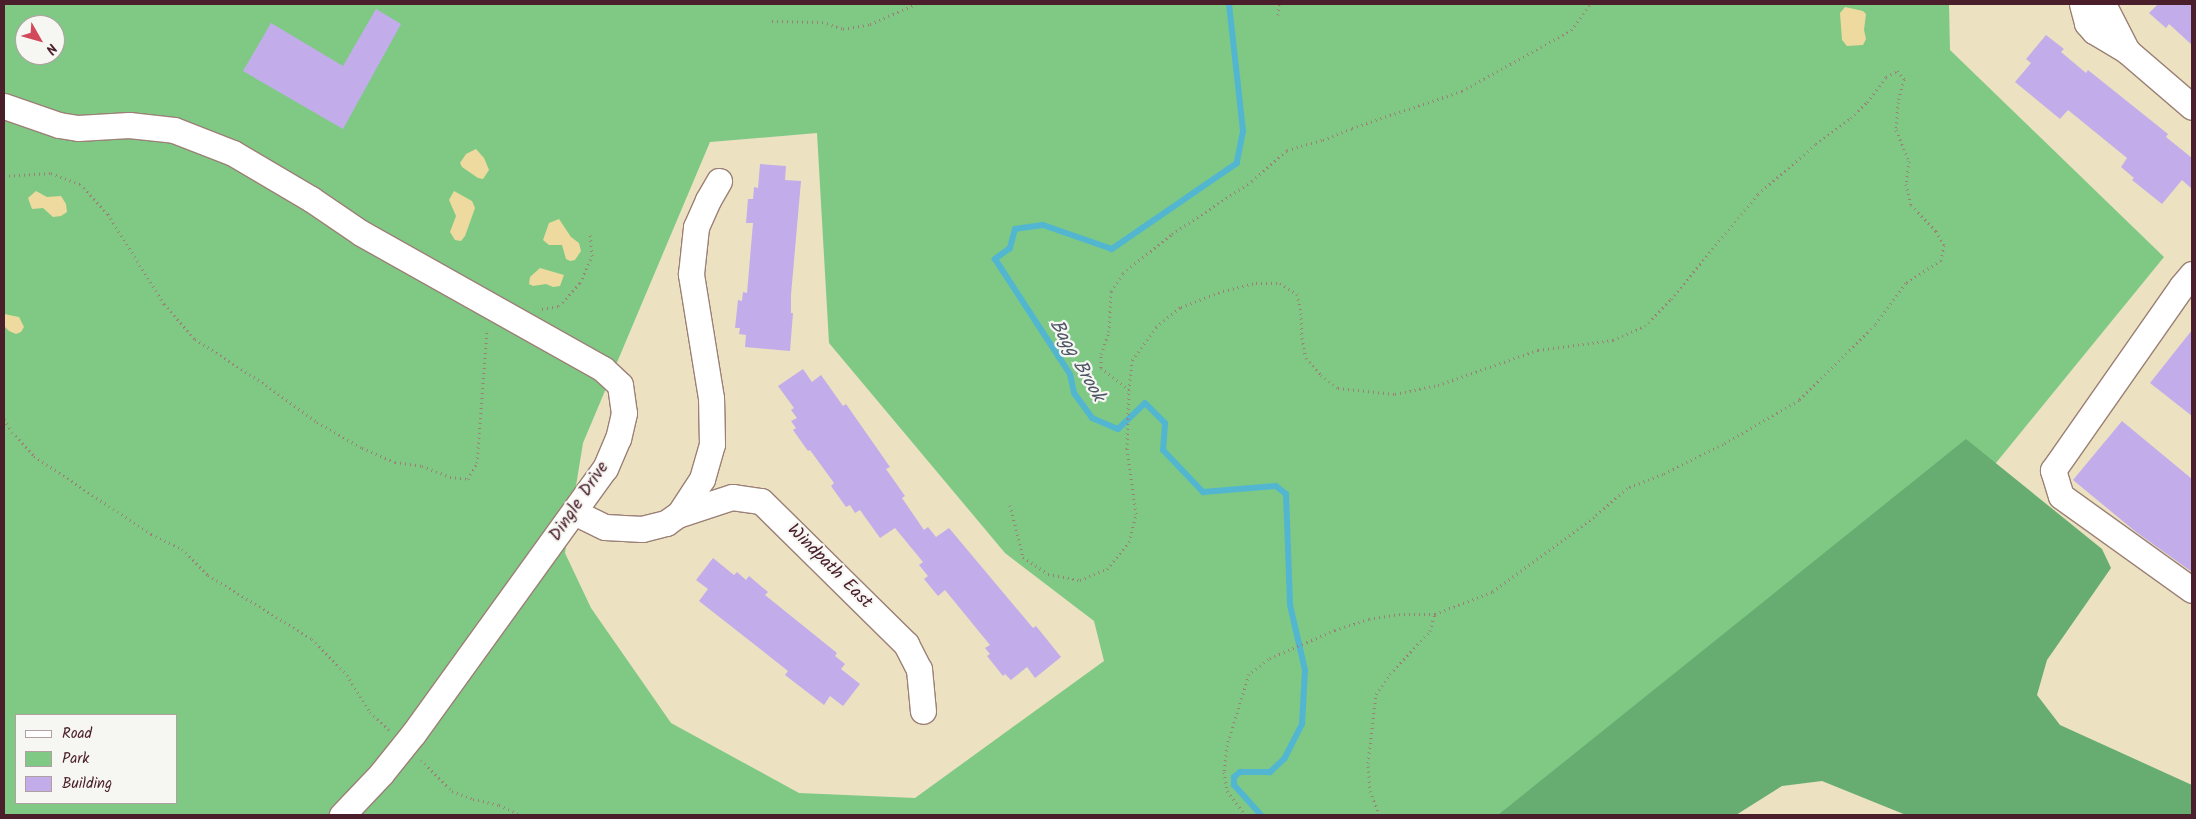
<!DOCTYPE html>
<style>
body{margin:0}
#map{position:relative;width:2196px;height:819px;overflow:hidden;background:#ece1c1;font-family:Kalam,sans-serif}
div>[style]{position:absolute}
.green>*{inset:0;background:#7fc985}
.forest>*{inset:0;background:#67ad72}
.sand>*{inset:0;background:#eeda9e}
.stream>*{height:6px;margin:-3px;padding:0 3px;transform-origin:3px;border-radius:3px;background:#52b6d1}
.building>*{inset:0;background:#c2adea}
.path>*{height:3px;margin-top:-1.5px;transform-origin:0;background:repeating-linear-gradient(90deg,#9b8076 0 1px,transparent 0 5px)}
.roads{filter:drop-shadow(1px 0 #9b8076) drop-shadow(-1px 0 #9b8076) drop-shadow(0 1px #9b8076) drop-shadow(0 -1px #9b8076)}
.minor>*{height:25px;margin:-12.5px;padding:0 12.5px;transform-origin:12.5px;border-radius:12.5px;background:#fff}
span{translate:-50% -50%;white-space:nowrap;text-align:center;line-height:1.15;-webkit-text-stroke:4.5px #f6f6f2;paint-order:stroke}
.street-label{font-size:18px;color:#4a1f2b}
.water-label{font-size:19px;color:#4d5465;font-style:italic}
.frame{position:absolute;inset:0;border:5px solid #4a1f2b;pointer-events:none}
.legend{position:absolute;left:15px;top:714px;width:162px;height:90px;box-sizing:border-box;background:#f6f6f2;border:1px solid #b1a0a2;margin:0;padding:6px 9px;list-style:none;font-size:15px;color:#4a1f2b}
.legend li{display:flex;align-items:center;gap:10px;height:25px}
.legend b{width:25px;border:1px solid #b1a0a2}
.north{position:absolute;left:15px;top:15px;width:50px;height:50px;box-sizing:border-box;background:#f6f6f2;border:1px solid #b1a0a2;border-radius:50%;rotate:128deg;font-size:14px;font-weight:700;line-height:20px;text-align:center;color:#4a1f2b}
.north::after{content:'';display:block;margin:auto;width:18px;height:22px;background:#d1495b;clip-path:polygon(50% 0,100% 100%,50% 72%,0 100%)}
</style>
<div id="map">
<div class="green">
<div style="clip-path:polygon(evenodd,4px 4px,1949px 4px,1950px 50px,2164px 257px,1978px 485px,1576px 815px,4px 815px,4px 4px,25px 25px,55px 25px,55px 55px,25px 55px,25px 25px,4px 4px,817px 133px,829px 343px,1005px 553px,1094px 621px,1104px 661px,915px 798px,799px 793px,671px 723px,591px 608px,565px 553px,583px 443px,710px 142px,817px 133px,4px 4px,16px 715px,176px 715px,176px 803px,16px 803px,16px 715px)"></div>
</div>
<div class="forest">
<div style="clip-path:polygon(1966px 439px,2102px 549px,2111px 568px,2047px 660px,2037px 695px,2060px 725px,2192px 785px,2192px 815px,1906px 815px,1822px 781px,1782px 786px,1736px 815px,1498px 815px)"></div>
</div>
<div class="sand">
<div style="clip-path:polygon(1845px 7px,1863px 11px,1866px 14px,1864px 30px,1866px 39px,1863px 45px,1847px 46px,1842px 40px,1840px 13px)"></div>
<div style="clip-path:polygon(476px 149px,484px 158px,489px 170px,483px 179px,478px 178px,462px 167px,460px 163px,466px 154px)"></div>
<div style="clip-path:polygon(36px 191px,47px 197px,61px 196px,66px 204px,67px 212px,61px 216px,53px 217px,43px 208px,32px 209px,28px 198px)"></div>
<div style="clip-path:polygon(454px 191px,472px 201px,475px 208px,465px 236px,461px 241px,455px 240px,450px 232px,456px 216px,449px 200px)"></div>
<div style="clip-path:polygon(559px 219px,571px 237px,579px 243px,581px 251px,575px 260px,570px 261px,566px 259px,562px 245px,549px 245px,543px 240px,549px 223px)"></div>
<div style="clip-path:polygon(540px 268px,564px 275px,560px 286px,553px 287px,546px 284px,533px 286px,529px 284px,530px 277px)"></div>
<div style="clip-path:polygon(4px 314px,19px 317px,24px 327px,21px 332px,16px 334px,9px 331px,4px 326px)"></div>
</div>
<div class="stream">
<div style="left:1229px;top:4px;width:128px;rotate:83.7deg"></div>
<div style="left:1243px;top:131px;width:33px;rotate:101deg"></div>
<div style="left:1237px;top:163px;width:152px;rotate:145.5deg"></div>
<div style="left:1112px;top:249px;width:73px;rotate:-160.8deg"></div>
<div style="left:1043px;top:225px;width:28px;rotate:172deg"></div>
<div style="left:1015px;top:229px;width:20px;rotate:105deg"></div>
<div style="left:1010px;top:248px;width:19px;rotate:144deg"></div>
<div style="left:995px;top:259px;width:137px;rotate:56.9deg"></div>
<div style="left:1070px;top:374px;width:19px;rotate:78deg"></div>
<div style="left:1074px;top:393px;width:31px;rotate:54deg"></div>
<div style="left:1092px;top:418px;width:28px;rotate:23deg"></div>
<div style="left:1118px;top:429px;width:37px;rotate:-44deg"></div>
<div style="left:1145px;top:403px;width:28px;rotate:45deg"></div>
<div style="left:1165px;top:423px;width:27px;rotate:94deg"></div>
<div style="left:1163px;top:450px;width:58px;rotate:46.4deg"></div>
<div style="left:1203px;top:492px;width:73px;rotate:-4.7deg"></div>
<div style="left:1276px;top:486px;width:13px;rotate:39deg"></div>
<div style="left:1286px;top:494px;width:111px;rotate:87.9deg"></div>
<div style="left:1290px;top:605px;width:67px;rotate:77deg"></div>
<div style="left:1305px;top:670px;width:54px;rotate:93.2deg"></div>
<div style="left:1302px;top:724px;width:38px;rotate:117deg"></div>
<div style="left:1285px;top:758px;width:21px;rotate:137deg"></div>
<div style="left:1270px;top:772px;width:30px;rotate:180deg"></div>
<div style="left:1240px;top:772px;width:8px;rotate:140deg"></div>
<div style="left:1234px;top:777px;width:8px;rotate:90deg"></div>
<div style="left:1234px;top:785px;width:40px;rotate:48deg"></div>
</div>
<div class="building">
<div style="clip-path:polygon(2158px 4px,2192px 4px,2192px 45px,2169px 24px,2166px 28px,2149px 13px)"></div>
<div style="clip-path:polygon(376px 9px,401px 24px,343px 129px,243px 71px,271px 23px,343px 66px)"></div>
<div style="clip-path:polygon(2046px 35px,2064px 49px,2061px 52px,2086px 73px,2088px 70px,2168px 134px,2166px 137px,2192px 158px,2192px 189px,2182px 180px,2162px 204px,2132px 180px,2134px 178px,2121px 167px,2127px 158px,2068px 110px,2060px 119px,2015px 82px,2031px 63px,2026px 59px)"></div>
<div style="clip-path:polygon(760px 164px,786px 166px,785px 180px,801px 181px,791px 295px,791px 313px,793px 313px,790px 351px,745px 347px,746px 335px,739px 334px,740px 328px,735px 328px,738px 300px,742px 301px,743px 292px,747px 293px,753px 223px,746px 223px,748px 199px,753px 199px,754px 187px,758px 188px)"></div>
<div style="clip-path:polygon(2192px 330px,2192px 416px,2150px 383px)"></div>
<div style="clip-path:polygon(803px 369px,812px 382px,821px 375px,843px 406px,846px 404px,890px 467px,886px 469px,905px 496px,902px 498px,924px 530px,928px 527px,936px 537px,949px 528px,1033px 628px,1036px 626px,1061px 657px,1035px 678px,1027px 667px,1011px 680px,1005px 674px,1003px 676px,987px 656px,990px 654px,985px 648px,990px 645px,945px 590px,938px 596px,924px 579px,928px 576px,919px 565px,923px 562px,895px 528px,880px 538px,860px 510px,855px 513px,850px 505px,846px 507px,831px 486px,834px 483px,810px 450px,808px 451px,793px 430px,796px 428px,791px 421px,797px 418px,791px 410px,794px 408px,778px 386px)"></div>
<div style="clip-path:polygon(2122px 421px,2192px 479px,2192px 572px,2136px 532px,2073px 480px)"></div>
<div style="clip-path:polygon(713px 558px,734px 575px,737px 572px,746px 580px,749px 576px,768px 592px,765px 595px,837px 653px,835px 656px,845px 664px,841px 669px,860px 684px,843px 706px,830px 696px,824px 705px,785px 675px,788px 671px,699px 601px,708px 589px,696px 580px)"></div>
</div>
<div class="path">
<div style="left:1278px;top:15px;width:11px;rotate:-85deg"></div>
<div style="left:772px;top:21px;width:50px;rotate:1.1deg"></div>
<div style="left:822px;top:22px;width:22px;rotate:18deg"></div>
<div style="left:843px;top:29px;width:27px;rotate:-10deg"></div>
<div style="left:870px;top:24px;width:50px;rotate:-23.5deg"></div>
<div style="left:4px;top:176px;width:47px;rotate:-3.7deg"></div>
<div style="left:51px;top:173px;width:31px;rotate:21deg"></div>
<div style="left:80px;top:184px;width:41px;rotate:47deg"></div>
<div style="left:108px;top:214px;width:106px;rotate:58.1deg"></div>
<div style="left:164px;top:304px;width:47px;rotate:48.5deg"></div>
<div style="left:195px;top:339px;width:85px;rotate:32.9deg"></div>
<div style="left:266px;top:385px;width:63px;rotate:36deg"></div>
<div style="left:317px;top:422px;width:52px;rotate:30deg"></div>
<div style="left:362px;top:448px;width:36px;rotate:23deg"></div>
<div style="left:395px;top:462px;width:27px;rotate:8deg"></div>
<div style="left:422px;top:466px;width:30px;rotate:21deg"></div>
<div style="left:450px;top:477px;width:18px;rotate:6deg"></div>
<div style="left:468px;top:479px;width:18px;rotate:-61deg"></div>
<div style="left:477px;top:463px;width:134px;rotate:-85.7deg"></div>
<div style="left:542px;top:309px;width:17px;rotate:-10deg"></div>
<div style="left:559px;top:306px;width:31px;rotate:-48deg"></div>
<div style="left:580px;top:283px;width:30px;rotate:-66deg"></div>
<div style="left:592px;top:256px;width:22px;rotate:-95deg"></div>
<div style="left:1129px;top:390px;width:30px;rotate:-84deg"></div>
<div style="left:1132px;top:360px;width:41px;rotate:-54deg"></div>
<div style="left:1156px;top:327px;width:32px;rotate:-39deg"></div>
<div style="left:1181px;top:307px;width:45px;rotate:-20.9deg"></div>
<div style="left:1223px;top:291px;width:34px;rotate:-14deg"></div>
<div style="left:1256px;top:283px;width:24px"></div>
<div style="left:1280px;top:283px;width:20px;rotate:33deg"></div>
<div style="left:1297px;top:294px;width:19px;rotate:78deg"></div>
<div style="left:1301px;top:313px;width:25px;rotate:88deg"></div>
<div style="left:1302px;top:338px;width:20px;rotate:79deg"></div>
<div style="left:1306px;top:358px;width:23px;rotate:49deg"></div>
<div style="left:1321px;top:375px;width:21px;rotate:37deg"></div>
<div style="left:1338px;top:388px;width:57px;rotate:6deg"></div>
<div style="left:1395px;top:394px;width:44px;rotate:-11.8deg"></div>
<div style="left:1438px;top:385px;width:106px;rotate:-19.3deg"></div>
<div style="left:1538px;top:350px;width:76px;rotate:-7.6deg"></div>
<div style="left:1613px;top:340px;width:35px;rotate:-24deg"></div>
<div style="left:1645px;top:326px;width:37px;rotate:-46deg"></div>
<div style="left:1671px;top:299px;width:136px;rotate:-50.4deg"></div>
<div style="left:1758px;top:194px;width:77px;rotate:-40.8deg"></div>
<div style="left:1816px;top:144px;width:44px;rotate:-36.6deg"></div>
<div style="left:1851px;top:118px;width:23px;rotate:-45deg"></div>
<div style="left:1867px;top:102px;width:31px;rotate:-53deg"></div>
<div style="left:1886px;top:77px;width:13px;rotate:-29deg"></div>
<div style="left:1897px;top:71px;width:11px;rotate:49deg"></div>
<div style="left:1904px;top:79px;width:24px;rotate:105deg"></div>
<div style="left:1898px;top:102px;width:28px;rotate:94deg"></div>
<div style="left:1896px;top:130px;width:34px;rotate:67deg"></div>
<div style="left:1909px;top:161px;width:23px;rotate:97deg"></div>
<div style="left:1906px;top:184px;width:22px;rotate:77deg"></div>
<div style="left:1911px;top:205px;width:36px;rotate:46deg"></div>
<div style="left:1936px;top:231px;width:16px;rotate:60deg"></div>
<div style="left:1944px;top:245px;width:15px;rotate:101deg"></div>
<div style="left:1941px;top:260px;width:42px;rotate:146.7deg"></div>
<div style="left:1906px;top:283px;width:52px;rotate:126.4deg"></div>
<div style="left:1875px;top:325px;width:107px;rotate:135.4deg"></div>
<div style="left:1799px;top:400px;width:88px;rotate:149.9deg"></div>
<div style="left:1723px;top:444px;width:67px;rotate:153.4deg"></div>
<div style="left:1663px;top:474px;width:39px;rotate:159deg"></div>
<div style="left:1627px;top:488px;width:44px;rotate:138.7deg"></div>
<div style="left:1594px;top:517px;width:127px;rotate:143.7deg"></div>
<div style="left:1492px;top:592px;width:61px;rotate:158.9deg"></div>
<div style="left:1435px;top:614px;width:35px;rotate:180deg"></div>
<div style="left:1400px;top:614px;width:31px;rotate:171deg"></div>
<div style="left:1369px;top:619px;width:36px;rotate:162deg"></div>
<div style="left:1335px;top:630px;width:73px;rotate:156.6deg"></div>
<div style="left:1268px;top:659px;width:24px;rotate:142deg"></div>
<div style="left:1249px;top:674px;width:74px;rotate:107.2deg"></div>
<div style="left:1227px;top:745px;width:27px;rotate:96deg"></div>
<div style="left:1224px;top:772px;width:19px;rotate:81deg"></div>
<div style="left:1227px;top:791px;width:30px;rotate:53deg"></div>
<div style="left:4px;top:419px;width:15px;rotate:58deg"></div>
<div style="left:12px;top:432px;width:33px;rotate:47deg"></div>
<div style="left:34px;top:456px;width:141px;rotate:33.7deg"></div>
<div style="left:151px;top:534px;width:34px;rotate:26deg"></div>
<div style="left:182px;top:549px;width:37px;rotate:45deg"></div>
<div style="left:208px;top:575px;width:122px;rotate:31.6deg"></div>
<div style="left:312px;top:639px;width:50px;rotate:45.8deg"></div>
<div style="left:347px;top:675px;width:44px;rotate:58.1deg"></div>
<div style="left:370px;top:712px;width:26px;rotate:43deg"></div>
<div style="left:1010px;top:505px;width:54px;rotate:76deg"></div>
<div style="left:1023px;top:557px;width:30px;rotate:34deg"></div>
<div style="left:1048px;top:574px;width:33px;rotate:11deg"></div>
<div style="left:1080px;top:580px;width:29px;rotate:-22deg"></div>
<div style="left:1107px;top:569px;width:35px;rotate:-51deg"></div>
<div style="left:1129px;top:542px;width:29px;rotate:-76deg"></div>
<div style="left:1136px;top:514px;width:66px;rotate:-97.9deg"></div>
<div style="left:1127px;top:449px;width:59px;rotate:-88.1deg"></div>
<div style="left:1129px;top:390px;width:36px;rotate:-142deg"></div>
<div style="left:1101px;top:368px;width:14px;rotate:-90deg"></div>
<div style="left:1101px;top:354px;width:23px;rotate:-70deg"></div>
<div style="left:1109px;top:332px;width:41px;rotate:-87.2deg"></div>
<div style="left:1111px;top:291px;width:22px;rotate:-56deg"></div>
<div style="left:1123px;top:273px;width:63px;rotate:-38.5deg"></div>
<div style="left:1172px;top:234px;width:96px;rotate:-33.5deg"></div>
<div style="left:1252px;top:181px;width:47px;rotate:-41.5deg"></div>
<div style="left:1287px;top:150px;width:37px;rotate:-16deg"></div>
<div style="left:1323px;top:140px;width:31px;rotate:-22deg"></div>
<div style="left:1352px;top:128px;width:116px;rotate:-18.6deg"></div>
<div style="left:1462px;top:91px;width:125px;rotate:-29.2deg"></div>
<div style="left:1571px;top:30px;width:32px;rotate:-54deg"></div>
<div style="left:421px;top:760px;width:44px;rotate:45deg"></div>
<div style="left:452px;top:791px;width:22px;rotate:21deg"></div>
<div style="left:473px;top:799px;width:27px;rotate:13deg"></div>
<div style="left:499px;top:805px;width:23px;rotate:25deg"></div>
<div style="left:1380px;top:815px;width:25px;rotate:-113deg"></div>
<div style="left:1370px;top:792px;width:29px;rotate:-94deg"></div>
<div style="left:1368px;top:763px;width:69px;rotate:-83.4deg"></div>
<div style="left:1376px;top:694px;width:24px;rotate:-55deg"></div>
<div style="left:1390px;top:674px;width:59px;rotate:-47.1deg"></div>
<div style="left:1430px;top:631px;width:18px;rotate:-74deg"></div>
</div>
<div class="roads">
<div class="minor">
<div style="left:2082px;top:4px;width:20px;rotate:75deg"></div>
<div style="left:2087px;top:23px;width:11px;rotate:49deg"></div>
<div style="left:2094px;top:31px;width:39px;rotate:31deg"></div>
<div style="left:2127px;top:51px;width:53px;rotate:-117.1deg"></div>
<div style="left:2127px;top:51px;width:86px;rotate:40.7deg"></div>
<div style="left:4px;top:106px;width:58px;rotate:19.1deg"></div>
<div style="left:59px;top:125px;width:19px;rotate:9deg"></div>
<div style="left:78px;top:128px;width:51px;rotate:-3.4deg"></div>
<div style="left:129px;top:125px;width:45px;rotate:6.3deg"></div>
<div style="left:174px;top:130px;width:63px;rotate:21.3deg"></div>
<div style="left:233px;top:153px;width:91px;rotate:30.5deg"></div>
<div style="left:311px;top:199px;width:60px;rotate:34.2deg"></div>
<div style="left:361px;top:233px;width:278px;rotate:29.3deg"></div>
<div style="left:603px;top:369px;width:23px;rotate:43deg"></div>
<div style="left:620px;top:385px;width:28px;rotate:82deg"></div>
<div style="left:624px;top:413px;width:26px;rotate:103deg"></div>
<div style="left:618px;top:438px;width:33px;rotate:113deg"></div>
<div style="left:605px;top:468px;width:328px;rotate:125.8deg"></div>
<div style="left:413px;top:734px;width:51px;rotate:128.7deg"></div>
<div style="left:381px;top:774px;width:57px;rotate:133.6deg"></div>
<div style="left:2192px;top:274px;width:16px;rotate:130deg"></div>
<div style="left:2182px;top:286px;width:225px;rotate:125deg"></div>
<div style="left:2053px;top:470px;width:27px;rotate:73deg"></div>
<div style="left:2061px;top:496px;width:161px;rotate:35.7deg"></div>
<div style="left:574px;top:512px;width:34px;rotate:26deg"></div>
<div style="left:605px;top:527px;width:37px;rotate:3deg"></div>
<div style="left:642px;top:529px;width:25px;rotate:-14deg"></div>
<div style="left:666px;top:523px;width:16px;rotate:-35deg"></div>
<div style="left:679px;top:514px;width:42px;rotate:-56.7deg"></div>
<div style="left:702px;top:479px;width:36px;rotate:-74deg"></div>
<div style="left:712px;top:444px;width:46px;rotate:-91.2deg"></div>
<div style="left:711px;top:398px;width:126px;rotate:-99.2deg"></div>
<div style="left:691px;top:274px;width:47px;rotate:-83.9deg"></div>
<div style="left:696px;top:227px;width:30px;rotate:-66deg"></div>
<div style="left:708px;top:200px;width:22px;rotate:-60deg"></div>
<div style="left:680px;top:514px;width:55px;rotate:-18.1deg"></div>
<div style="left:732px;top:497px;width:29px;rotate:8deg"></div>
<div style="left:761px;top:501px;width:204px;rotate:44.6deg"></div>
<div style="left:906px;top:644px;width:28px;rotate:63deg"></div>
<div style="left:919px;top:669px;width:42px;rotate:84.6deg"></div>
</div>
</div>
<div class="street-label">
<span style="left:580px;top:502px;rotate:-56deg">Dingle Drive</span>
<span style="left:829px;top:567px;rotate:45deg">Windpath East</span>
</div>
<div class="water-label">
<span style="left:1076px;top:361px;rotate:60deg">Bagg Brook</span>
</div>
<div class="frame"></div>
<ul class="legend">
<li><b style="height:6px;background:#fff"></b>Road</li>
<li><b style="height:14px;background:#7fc985"></b>Park</li>
<li><b style="height:14px;background:#c2adea"></b>Building</li>
</ul>
<div class="north">N</div>
</div>
